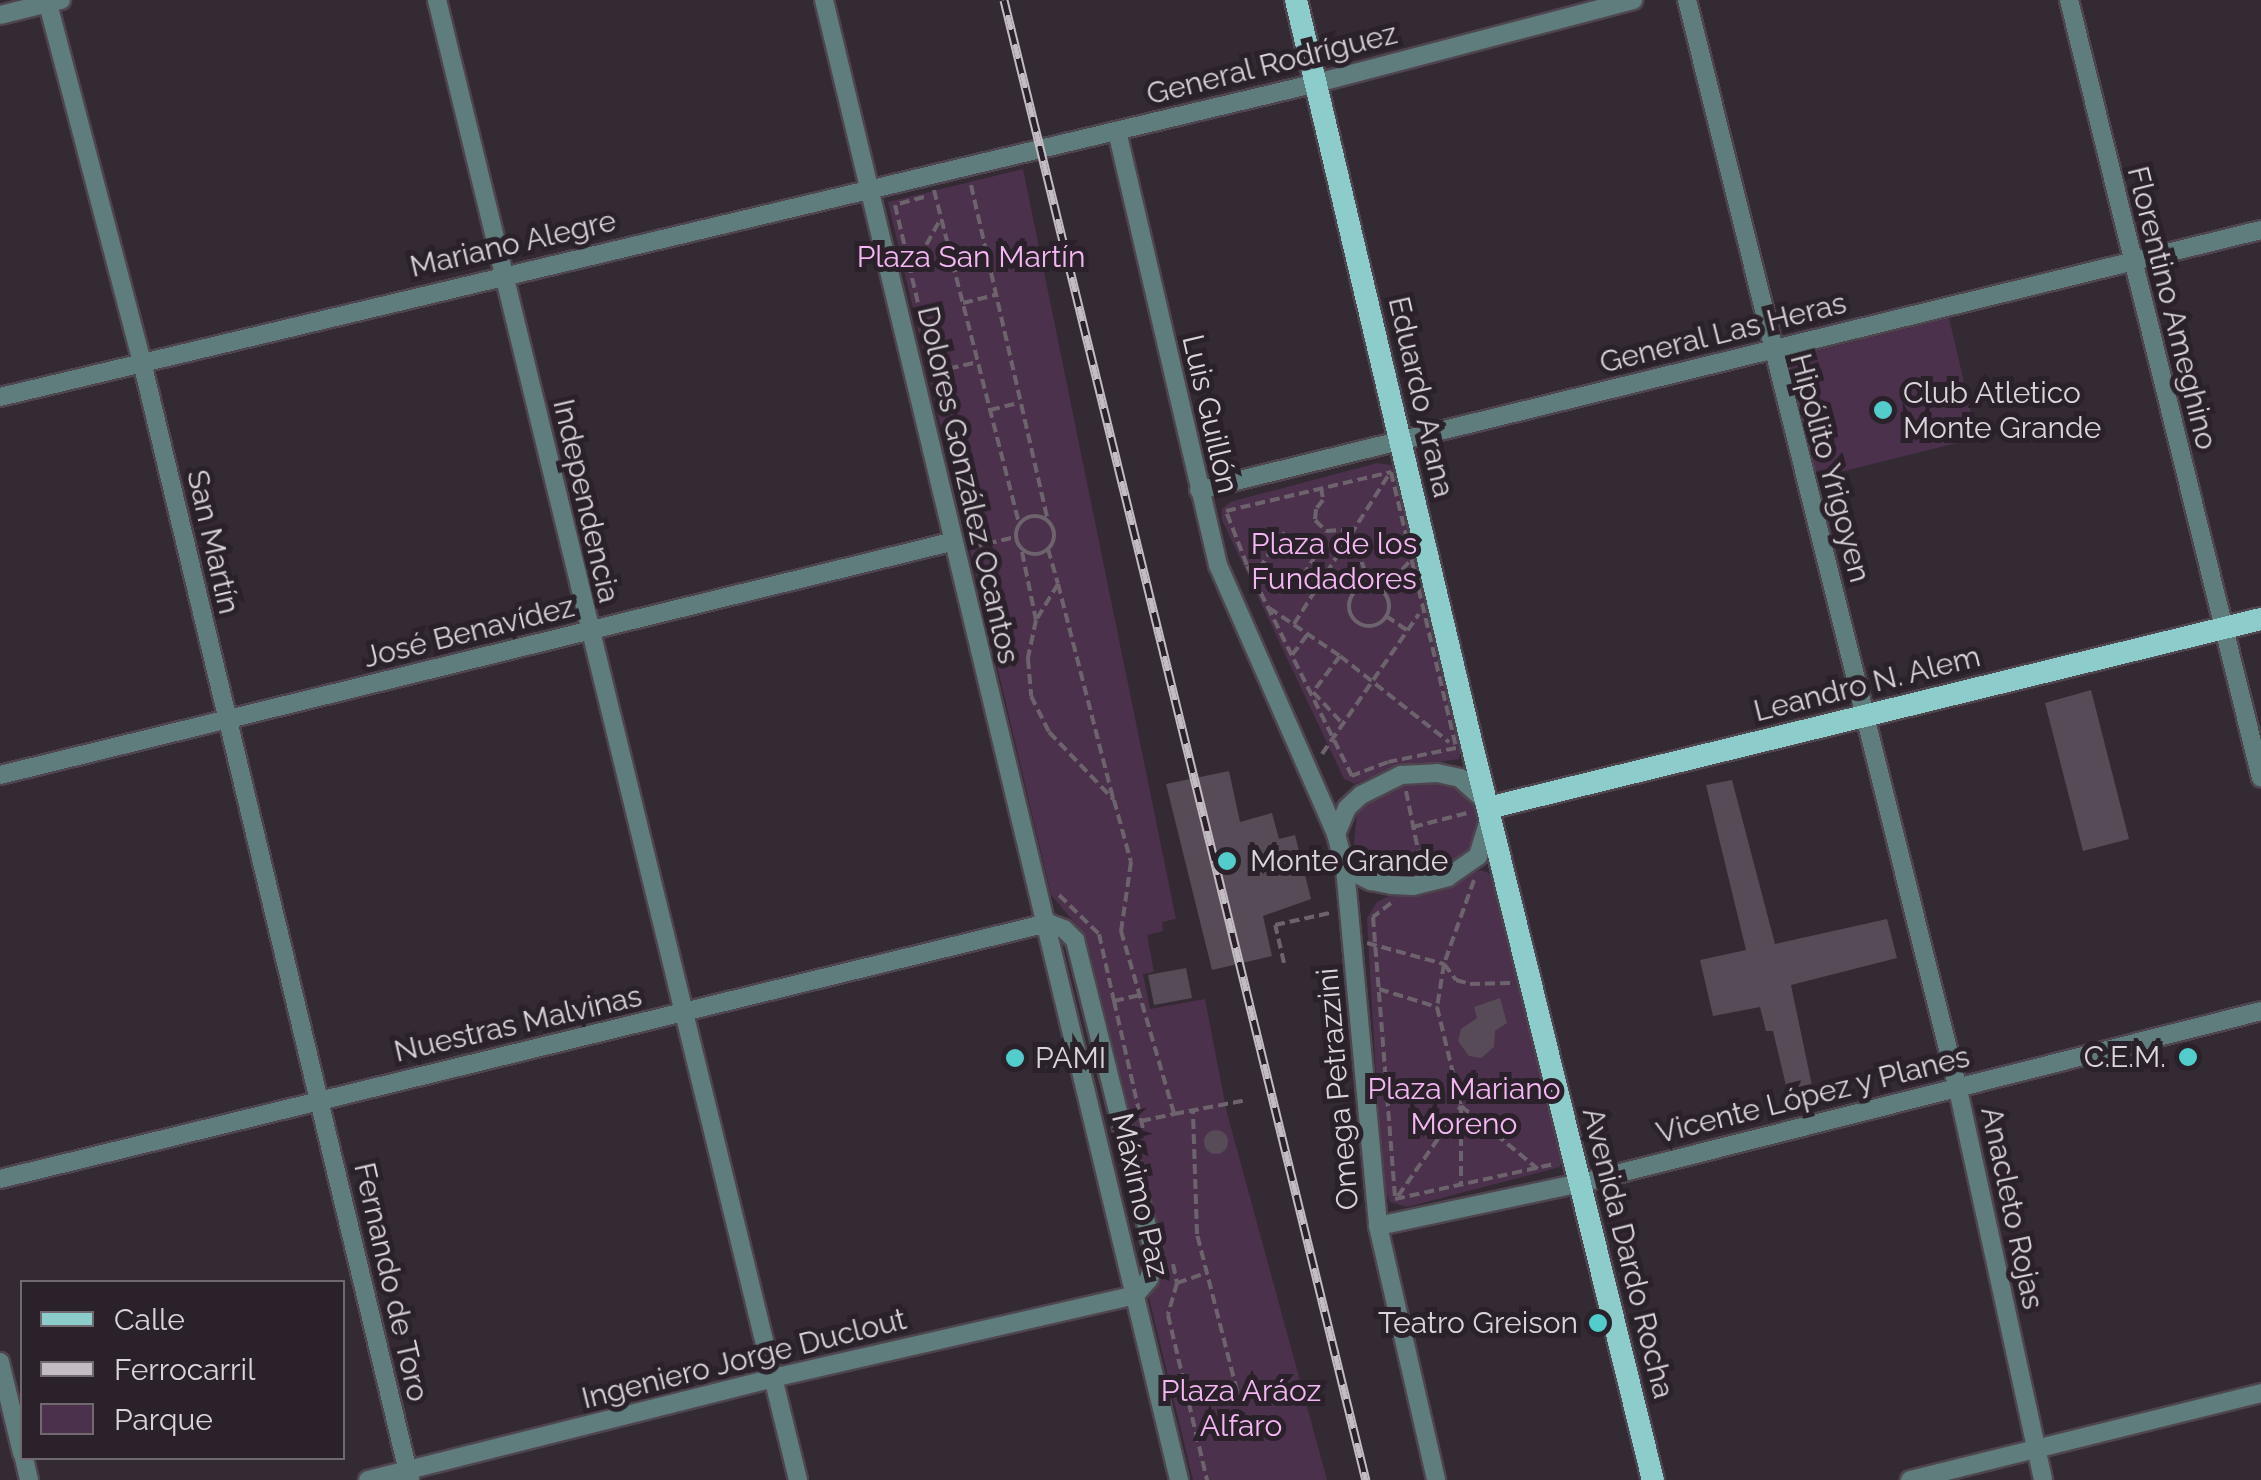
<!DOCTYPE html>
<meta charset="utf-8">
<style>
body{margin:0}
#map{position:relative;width:2261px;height:1480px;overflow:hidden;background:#342a34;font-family:Raleway,sans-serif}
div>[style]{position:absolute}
.green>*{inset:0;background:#4b314b}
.building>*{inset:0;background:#564b56}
.round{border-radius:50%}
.path>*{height:4px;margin-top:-2px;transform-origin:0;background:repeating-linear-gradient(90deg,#6c636c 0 10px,transparent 0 15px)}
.path>.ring{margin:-2px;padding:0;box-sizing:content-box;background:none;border:4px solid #6c636c;border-radius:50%}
.roads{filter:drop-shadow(2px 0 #4f454f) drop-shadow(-2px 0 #4f454f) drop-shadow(0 2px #4f454f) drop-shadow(0 -2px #4f454f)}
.minor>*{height:18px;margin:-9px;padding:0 9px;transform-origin:9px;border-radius:9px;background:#5f7d7c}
.major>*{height:22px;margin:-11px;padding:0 11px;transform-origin:11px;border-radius:11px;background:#8ccccb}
.rail>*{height:9px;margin-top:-4.5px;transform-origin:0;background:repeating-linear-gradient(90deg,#2a212a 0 15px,#c3bcc2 0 30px);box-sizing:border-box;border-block:2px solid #c3bcc2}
.dots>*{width:28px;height:28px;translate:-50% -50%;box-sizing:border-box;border:5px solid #2a212a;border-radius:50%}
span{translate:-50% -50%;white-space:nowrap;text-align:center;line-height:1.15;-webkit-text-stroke:10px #2a212a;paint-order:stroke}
.street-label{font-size:30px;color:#dbd4da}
.park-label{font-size:30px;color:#f5b7f4}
.poi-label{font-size:30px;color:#dbd4da}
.left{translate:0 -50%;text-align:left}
.right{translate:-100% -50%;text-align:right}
.legend{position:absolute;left:20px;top:1280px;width:325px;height:180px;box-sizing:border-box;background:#2a212a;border:2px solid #716970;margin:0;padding:12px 18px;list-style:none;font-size:30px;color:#dbd4da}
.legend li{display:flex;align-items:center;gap:20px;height:50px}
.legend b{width:50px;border:2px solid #716970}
</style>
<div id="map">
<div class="green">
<div style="clip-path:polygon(1023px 169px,1176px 919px,1162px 922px,1163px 931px,1147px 935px,1154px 972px,1143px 974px,1150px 1009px,1205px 999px,1227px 1113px,1327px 1480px,1193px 1480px,1149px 1298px,1167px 1262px,1086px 936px,1051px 895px,888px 202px)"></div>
<div style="clip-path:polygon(1949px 318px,1977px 438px,1812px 479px,1783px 359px)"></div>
<div style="clip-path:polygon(1377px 463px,1392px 465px,1402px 475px,1461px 751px,1459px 759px,1389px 769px,1355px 784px,1344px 779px,1222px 520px,1222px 509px,1230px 502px)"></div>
<div style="clip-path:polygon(1434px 779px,1461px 787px,1479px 801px,1482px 824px,1473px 849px,1456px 862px,1427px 871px,1389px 873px,1368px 865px,1354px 844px,1357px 813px,1378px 794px,1409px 781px)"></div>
<div style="clip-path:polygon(1481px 870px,1496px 876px,1563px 1151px,1560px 1167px,1407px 1207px,1390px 1202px,1382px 1182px,1367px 918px,1377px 902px,1393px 894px,1424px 892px)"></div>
</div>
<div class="building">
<div style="clip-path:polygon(2091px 690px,2129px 839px,2083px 851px,2045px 703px)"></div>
<div style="clip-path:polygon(1229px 771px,1240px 822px,1272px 813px,1279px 839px,1295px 835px,1311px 899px,1263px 916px,1272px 956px,1212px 970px,1166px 784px)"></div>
<div style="clip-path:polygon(1732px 780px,1775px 944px,1887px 919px,1897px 958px,1791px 985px,1816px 1105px,1792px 1111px,1773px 1031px,1766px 1031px,1760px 1007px,1713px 1016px,1700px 960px,1746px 950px,1706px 785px)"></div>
<div style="clip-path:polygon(1186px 968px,1192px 998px,1154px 1005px,1148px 975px)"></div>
<div style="clip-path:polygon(1500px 998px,1507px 1023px,1495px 1031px,1494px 1047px,1481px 1058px,1469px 1056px,1458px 1041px,1461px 1029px,1477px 1018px,1474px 1007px)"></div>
<div class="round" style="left:1204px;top:1130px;width:24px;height:24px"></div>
</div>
<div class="path">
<div style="left:971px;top:185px;width:345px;rotate:77.1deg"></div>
<div style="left:934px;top:190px;width:345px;rotate:75.7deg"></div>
<div style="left:924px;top:197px;width:30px;rotate:165deg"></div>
<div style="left:895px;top:205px;width:176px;rotate:76.8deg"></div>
<div style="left:912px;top:271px;width:60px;rotate:-61.3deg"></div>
<div style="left:963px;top:303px;width:34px;rotate:-14deg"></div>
<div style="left:934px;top:372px;width:45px;rotate:-12.8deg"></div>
<div style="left:990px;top:410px;width:30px;rotate:-14deg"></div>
<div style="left:1391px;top:472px;width:284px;rotate:76.7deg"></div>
<div style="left:1456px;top:748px;width:69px;rotate:168.4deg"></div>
<div style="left:1388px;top:762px;width:39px;rotate:159deg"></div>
<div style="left:1352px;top:776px;width:236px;rotate:-116.5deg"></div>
<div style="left:1247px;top:565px;width:58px;rotate:-111.3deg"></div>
<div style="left:1226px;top:511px;width:170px;rotate:-13.3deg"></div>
<div style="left:1321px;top:487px;width:13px;rotate:81deg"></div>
<div style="left:1323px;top:500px;width:11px;rotate:128deg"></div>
<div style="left:1316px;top:509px;width:11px;rotate:95deg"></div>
<div style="left:1315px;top:520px;width:16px;rotate:45deg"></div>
<div style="left:1326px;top:531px;width:16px;rotate:-4deg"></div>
<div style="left:1342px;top:530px;width:10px;rotate:24deg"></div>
<div style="left:1351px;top:534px;width:57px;rotate:69.3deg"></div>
<div class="ring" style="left:1016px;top:516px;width:34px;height:34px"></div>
<div style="left:1282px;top:533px;width:40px;rotate:32.9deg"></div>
<div style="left:1316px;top:555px;width:43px;rotate:122.6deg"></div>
<div style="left:1293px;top:591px;width:40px;rotate:-147.1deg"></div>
<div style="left:1259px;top:569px;width:43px;rotate:-57.4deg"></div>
<div style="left:972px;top:547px;width:45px;rotate:-12.8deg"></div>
<div style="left:1048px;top:549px;width:36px;rotate:74deg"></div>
<div style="left:1058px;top:584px;width:42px;rotate:121.4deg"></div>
<div style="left:1036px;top:620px;width:40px;rotate:102deg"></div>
<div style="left:1028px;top:659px;width:37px;rotate:85deg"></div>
<div style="left:1031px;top:696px;width:40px;rotate:63.4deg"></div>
<div style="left:1049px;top:732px;width:94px;rotate:46.3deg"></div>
<div style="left:1114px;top:800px;width:64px;rotate:74.7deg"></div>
<div style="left:1131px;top:862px;width:70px;rotate:98.2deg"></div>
<div style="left:1121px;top:931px;width:191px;rotate:73.8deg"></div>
<div style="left:1174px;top:1114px;width:74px;rotate:-10.9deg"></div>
<div style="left:1022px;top:552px;width:69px;rotate:78.4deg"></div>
<div style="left:1304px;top:574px;width:17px;rotate:31deg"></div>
<div style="left:1058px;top:584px;width:221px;rotate:75.6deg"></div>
<div class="ring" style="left:1349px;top:586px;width:36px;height:36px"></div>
<div style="left:1382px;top:592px;width:40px;rotate:-48deg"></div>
<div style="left:1269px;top:608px;width:86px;rotate:34.1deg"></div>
<div style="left:1340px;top:656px;width:139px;rotate:38.3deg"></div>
<div style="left:1386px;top:616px;width:25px;rotate:34deg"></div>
<div style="left:1294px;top:624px;width:175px;rotate:-57.6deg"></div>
<div style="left:1292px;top:655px;width:25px;rotate:-53deg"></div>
<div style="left:1340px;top:656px;width:45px;rotate:126.9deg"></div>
<div style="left:1313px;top:692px;width:42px;rotate:46.9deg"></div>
<div style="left:1322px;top:754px;width:170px;rotate:-55.3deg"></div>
<div style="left:1406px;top:791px;width:76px;rotate:78.5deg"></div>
<div style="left:1413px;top:827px;width:56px;rotate:-14.5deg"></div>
<div style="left:1474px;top:880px;width:89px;rotate:109.7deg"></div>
<div style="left:1444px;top:964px;width:44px;rotate:99.2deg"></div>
<div style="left:1437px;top:1007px;width:102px;rotate:76.4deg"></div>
<div style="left:1461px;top:1106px;width:99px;rotate:39.3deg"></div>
<div style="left:1059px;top:895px;width:56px;rotate:44.3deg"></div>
<div style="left:1099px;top:934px;width:69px;rotate:77.4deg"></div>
<div style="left:1114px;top:1001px;width:27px;rotate:-13deg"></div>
<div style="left:1391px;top:903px;width:23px;rotate:142deg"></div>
<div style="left:1373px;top:917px;width:283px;rotate:85.5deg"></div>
<div style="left:1395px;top:1199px;width:163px;rotate:-12.4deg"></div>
<div style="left:1367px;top:943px;width:80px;rotate:15.3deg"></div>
<div style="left:1444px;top:964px;width:20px;rotate:53deg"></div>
<div style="left:1456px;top:980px;width:15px;rotate:16deg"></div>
<div style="left:1470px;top:984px;width:41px;rotate:-1.4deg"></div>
<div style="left:1284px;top:963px;width:39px;rotate:-103deg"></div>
<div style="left:1275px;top:925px;width:56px;rotate:-12.3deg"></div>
<div style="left:1379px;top:989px;width:61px;rotate:17.2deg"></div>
<div style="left:1114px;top:1001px;width:135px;rotate:77.2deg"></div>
<div style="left:1461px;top:1106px;width:79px;rotate:90deg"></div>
<div style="left:1141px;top:1121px;width:34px;rotate:-12deg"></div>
<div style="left:1398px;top:1196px;width:110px;rotate:-55deg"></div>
<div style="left:1173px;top:1264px;width:19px;rotate:78deg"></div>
<div style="left:1177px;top:1283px;width:33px;rotate:106deg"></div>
<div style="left:1168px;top:1315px;width:170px;rotate:76.7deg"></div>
<div style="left:1177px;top:1283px;width:31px;rotate:-19deg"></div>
<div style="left:1189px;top:1404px;width:50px;rotate:-15.2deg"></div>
<div style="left:1237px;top:1391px;width:162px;rotate:-104.3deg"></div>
<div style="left:1197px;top:1234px;width:123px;rotate:-91.9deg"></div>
</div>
<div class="roads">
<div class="minor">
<div style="left:47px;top:0;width:374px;rotate:75.3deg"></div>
<div style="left:142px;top:362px;width:1150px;rotate:76.52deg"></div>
<div style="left:437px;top:0;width:1523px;rotate:76.29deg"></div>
<div style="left:824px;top:0;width:1522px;rotate:76.51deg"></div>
<div style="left:1687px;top:0;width:1118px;rotate:76.03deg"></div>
<div style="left:1957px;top:1085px;width:404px;rotate:77.7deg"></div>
<div style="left:2069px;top:0;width:801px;rotate:76.14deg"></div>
<div style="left:0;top:15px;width:63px;rotate:-13.8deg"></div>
<div style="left:1117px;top:131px;width:446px;rotate:76.9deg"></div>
<div style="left:1218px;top:565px;width:294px;rotate:66.3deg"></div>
<div style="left:1336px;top:834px;width:35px;rotate:75deg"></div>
<div style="left:1345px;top:868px;width:360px;rotate:84.7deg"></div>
<div style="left:1378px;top:1226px;width:261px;rotate:77.1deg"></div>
<div style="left:0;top:397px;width:1354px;rotate:-13.41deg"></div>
<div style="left:1317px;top:83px;width:327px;rotate:-14.7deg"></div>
<div style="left:1199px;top:490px;width:1093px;rotate:-13.76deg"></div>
<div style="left:0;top:775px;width:979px;rotate:-13.77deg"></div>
<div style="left:1336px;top:834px;width:28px;rotate:-67deg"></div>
<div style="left:1347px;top:808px;width:19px;rotate:-43deg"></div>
<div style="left:1361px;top:795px;width:45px;rotate:-26.6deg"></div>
<div style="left:1401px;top:775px;width:36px;rotate:-3deg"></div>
<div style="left:1437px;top:773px;width:24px;rotate:12deg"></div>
<div style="left:1460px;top:778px;width:31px;rotate:42deg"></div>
<div style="left:1345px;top:868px;width:29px;rotate:27deg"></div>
<div style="left:1371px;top:881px;width:21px;rotate:11deg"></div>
<div style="left:1392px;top:885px;width:21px;rotate:3deg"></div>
<div style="left:1413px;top:886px;width:36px;rotate:-14deg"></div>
<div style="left:1448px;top:877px;width:37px;rotate:-35deg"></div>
<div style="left:1478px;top:856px;width:34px;rotate:-73deg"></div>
<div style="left:1048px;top:923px;width:17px;rotate:21deg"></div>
<div style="left:1064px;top:929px;width:16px;rotate:45deg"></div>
<div style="left:1075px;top:940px;width:329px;rotate:75.9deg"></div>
<div style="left:1155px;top:1259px;width:21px;rotate:107deg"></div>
<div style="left:1149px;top:1279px;width:21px;rotate:131deg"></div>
<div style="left:0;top:1179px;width:1079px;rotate:-13.73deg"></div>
<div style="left:1378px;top:1226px;width:208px;rotate:-12deg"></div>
<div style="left:1581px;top:1183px;width:701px;rotate:-14.19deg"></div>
<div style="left:0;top:1362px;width:94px;rotate:76.4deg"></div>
<div style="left:24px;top:1458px;width:23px;rotate:77deg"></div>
<div style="left:368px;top:1480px;width:418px;rotate:-14.1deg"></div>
<div style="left:773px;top:1378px;width:371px;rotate:-12.9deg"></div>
<div style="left:1910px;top:1480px;width:362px;rotate:-13.9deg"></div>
</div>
<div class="major">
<div style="left:1296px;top:0;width:766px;rotate:76.71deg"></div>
<div style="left:1472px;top:745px;width:757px;rotate:76.17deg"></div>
<div style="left:1488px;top:808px;width:796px;rotate:-13.74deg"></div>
</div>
</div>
<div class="rail">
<div style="left:1004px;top:0;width:1524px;rotate:76.26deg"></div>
</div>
<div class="dots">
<div style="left:1883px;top:410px;background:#52cdcc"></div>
<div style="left:1227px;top:861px;background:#52cdcc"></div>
<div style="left:2188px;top:1057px;background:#52cdcc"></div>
<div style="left:1015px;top:1058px;background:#52cdcc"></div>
<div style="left:1598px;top:1323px;background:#52cdcc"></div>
</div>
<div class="street-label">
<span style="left:1272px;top:64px;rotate:-14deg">General Rodríguez</span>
<span style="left:513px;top:244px;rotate:-13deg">Mariano Alegre</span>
<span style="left:2172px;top:308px;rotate:76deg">Florentino Ameghino</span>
<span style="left:1723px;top:333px;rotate:-14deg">General Las Heras</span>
<span style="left:1421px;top:397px;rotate:77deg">Eduardo Arana</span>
<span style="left:1210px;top:414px;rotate:77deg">Luis Guillón</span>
<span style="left:1830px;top:468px;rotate:75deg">Hipólito Yrigoyen</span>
<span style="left:968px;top:485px;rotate:77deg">Dolores González Ocantos</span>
<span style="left:586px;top:501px;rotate:77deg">Independencia</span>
<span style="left:213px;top:542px;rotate:77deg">San Martín</span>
<span style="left:469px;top:632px;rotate:-14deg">José Benavídez</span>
<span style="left:1867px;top:684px;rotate:-14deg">Leandro N. Alem</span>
<span style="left:518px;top:1024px;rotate:-13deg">Nuestras Malvinas</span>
<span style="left:1338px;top:1089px;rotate:-95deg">Omega Petrazzini</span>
<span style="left:1813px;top:1095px;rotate:-14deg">Vicente López y Planes</span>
<span style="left:1140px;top:1195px;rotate:77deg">Máximo Paz</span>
<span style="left:2012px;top:1208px;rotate:78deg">Anacleto Rojas</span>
<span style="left:1628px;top:1253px;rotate:76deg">Avenida Dardo Rocha</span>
<span style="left:391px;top:1282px;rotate:77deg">Fernando de Toro</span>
<span style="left:744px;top:1359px;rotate:-14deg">Ingeniero Jorge Duclout</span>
</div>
<div class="park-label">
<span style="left:971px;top:257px">Plaza San Martín</span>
<span style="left:1334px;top:561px">Plaza de los<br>Fundadores</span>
<span style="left:1464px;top:1106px">Plaza Mariano<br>Moreno</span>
<span style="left:1241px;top:1408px">Plaza Aráoz<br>Alfaro</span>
</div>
<div class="poi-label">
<span class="left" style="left:1903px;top:410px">Club Atletico<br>Monte Grande</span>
<span class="left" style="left:1250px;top:861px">Monte Grande</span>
<span class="right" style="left:2166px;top:1057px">C.E.M.</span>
<span class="left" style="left:1035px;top:1058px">PAMI</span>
<span class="right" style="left:1578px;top:1323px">Teatro Greison</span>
</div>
<ul class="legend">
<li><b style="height:12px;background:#8ccccb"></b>Calle</li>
<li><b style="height:12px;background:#c3bcc2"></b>Ferrocarril</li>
<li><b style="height:28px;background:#4b314b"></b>Parque</li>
</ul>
</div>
